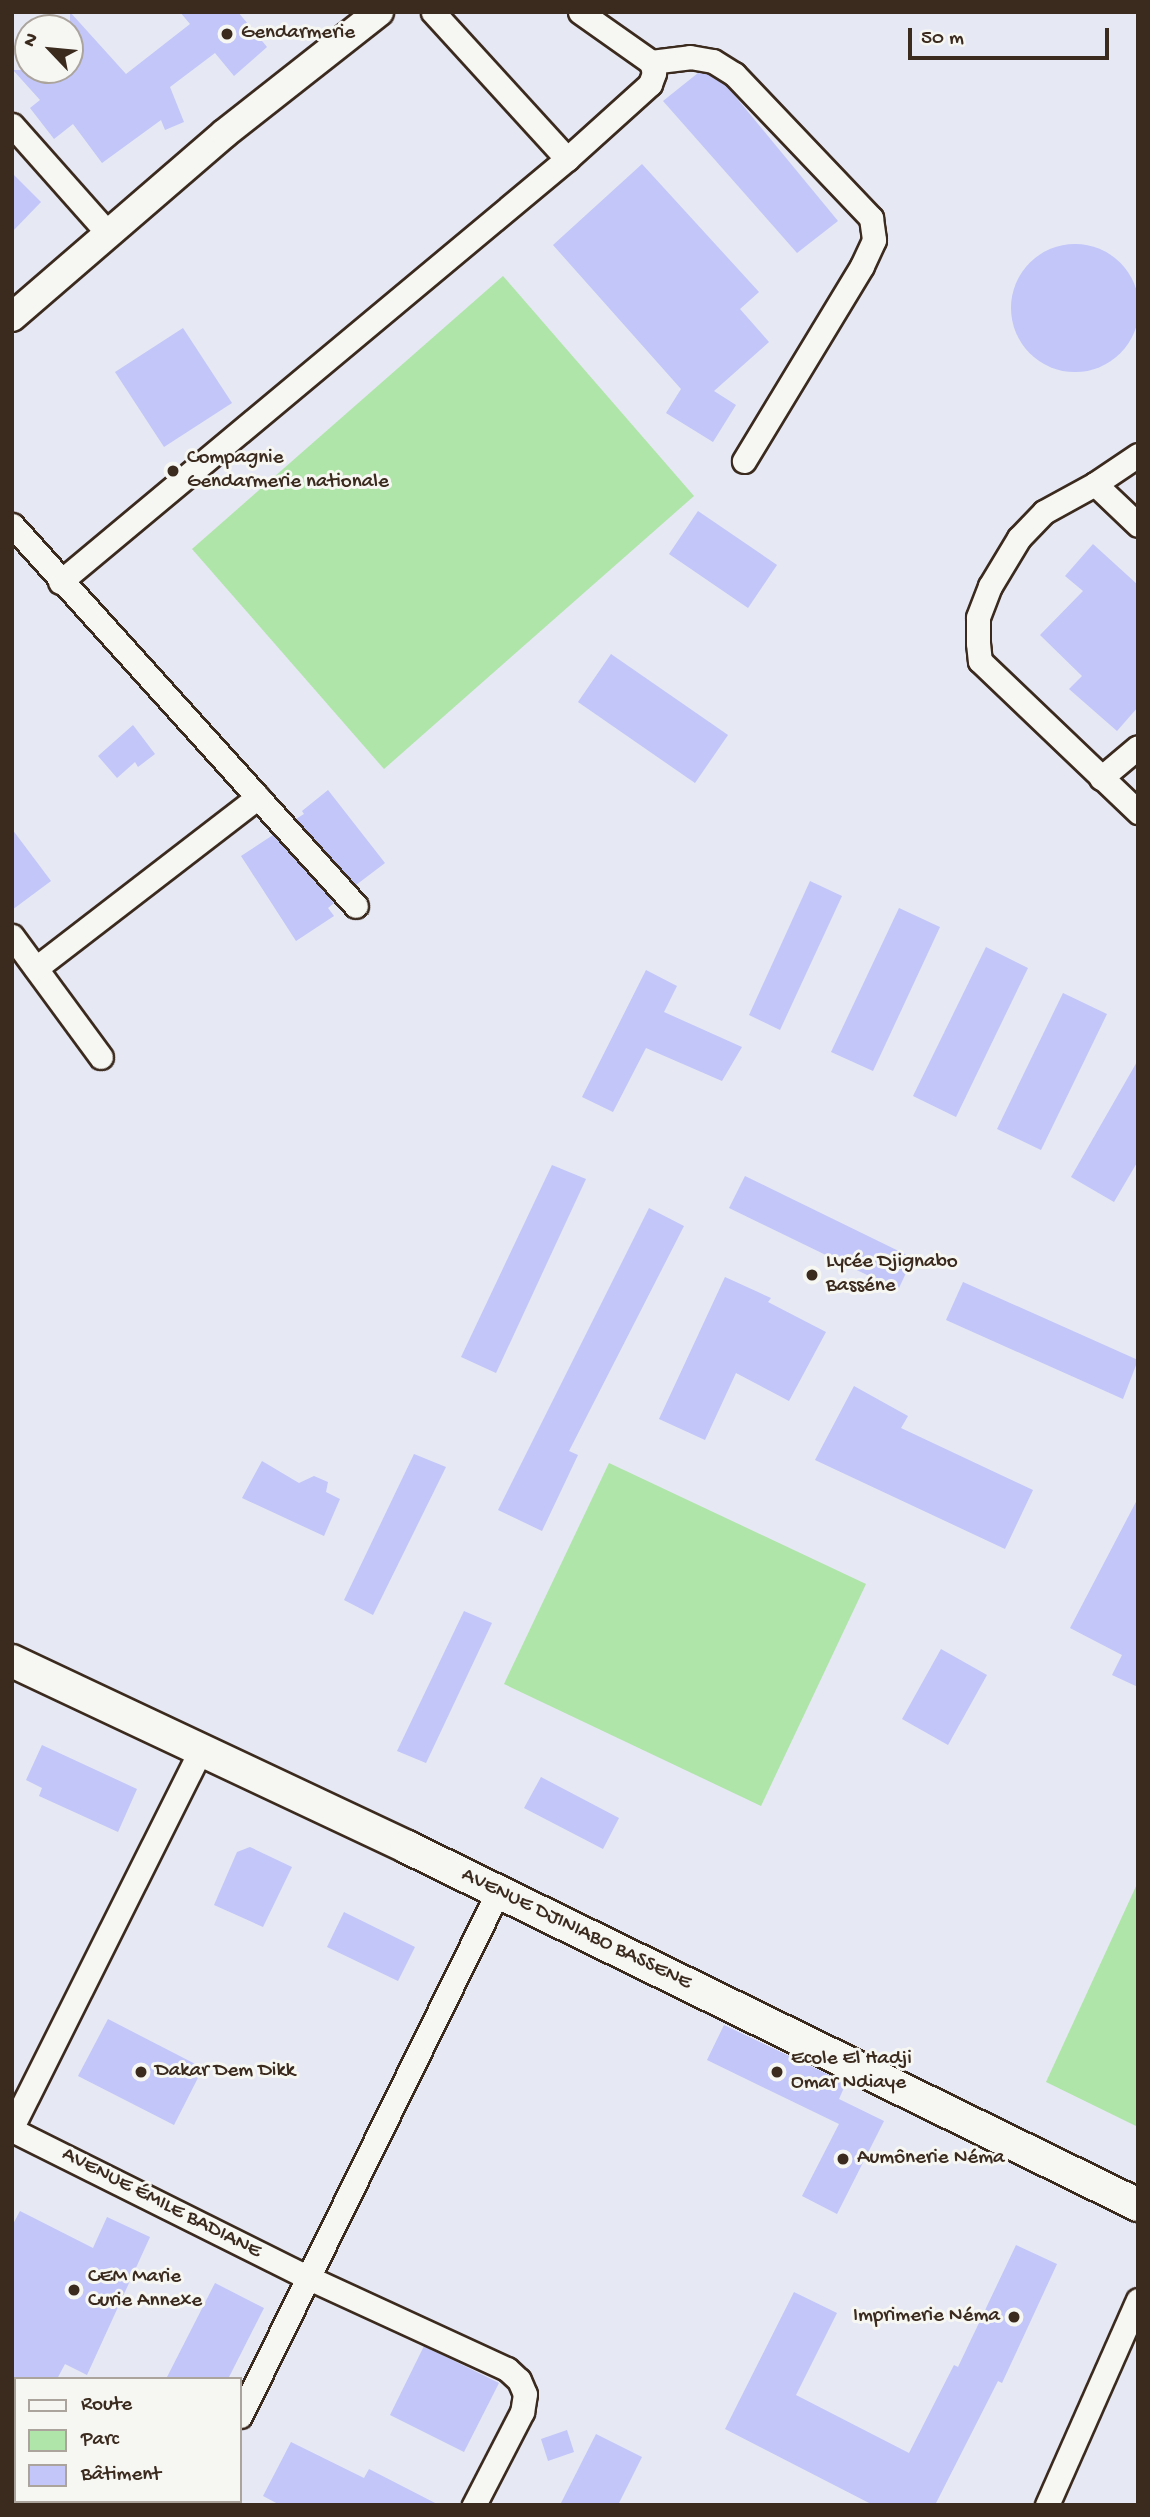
<!DOCTYPE html>
<meta charset="utf-8">
<style>
body{margin:0}
#map{position:relative;width:1150px;height:2517px;overflow:hidden;background:#e6e8f4;font-family:"Gochi Hand",sans-serif}
div>[style]{position:absolute}
.green>*{inset:0;background:#afe5a8}
.building>*{inset:0;background:#c2c6f8}
.round{border-radius:50%}
.roads{filter:drop-shadow(2px 0 #3b2a1e) drop-shadow(-2px 0 #3b2a1e) drop-shadow(0 2px #3b2a1e) drop-shadow(0 -2px #3b2a1e)}
.minor>*{height:23px;margin:-11.5px;padding:0 11.5px;transform-origin:11.5px;border-radius:11.5px;background:#f6f6f2}
.tertiary>*{height:28px;margin:-14px;padding:0 14px;transform-origin:14px;border-radius:14px;background:#f6f6f2}
.secondary>*{height:32px;margin:-16px;padding:0 16px;transform-origin:16px;border-radius:16px;background:#f6f6f2}
.dots>*{width:19px;height:19px;translate:-50% -50%;box-sizing:border-box;border:4px solid #f6f6f2;border-radius:50%}
span{translate:-50% -50%;white-space:nowrap;text-align:center;line-height:1.15;-webkit-text-stroke:6px #f6f6f2;paint-order:stroke}
.poi-label{font-size:21px;color:#3b2a1e}
.left{translate:0 -50%;text-align:left}
.right{translate:-100% -50%;text-align:right}
.street-label{font-size:21px;color:#3b2a1e}
.frame{position:absolute;inset:0;border:14px solid #3b2a1e;pointer-events:none}
.legend{position:absolute;left:14px;top:2377px;width:228px;height:126px;box-sizing:border-box;background:#f6f6f2;border:2px solid #aba49d;margin:0;padding:9px 12px;list-style:none;font-size:21px;color:#3b2a1e}
.legend li{display:flex;align-items:center;gap:14px;height:35px}
.legend b{width:35px;border:2px solid #aba49d}
.north{position:absolute;left:14px;top:14px;width:70px;height:70px;box-sizing:border-box;background:#f6f6f2;border:2px solid #aba49d;border-radius:50%;rotate:296deg;font-size:19px;font-weight:700;line-height:28px;text-align:center;color:#3b2a1e}
.north::after{content:'';display:block;margin:auto;width:24px;height:32px;background:#3b2a1e;clip-path:polygon(50% 0,100% 100%,50% 72%,0 100%)}
.scale{position:absolute;left:908px;top:28px;width:201px;height:32px;box-sizing:border-box;border:4px solid #3b2a1e;border-top:0;padding-left:9px;font-size:21px;line-height:24px;white-space:nowrap;color:#3b2a1e;-webkit-text-stroke:5px #f6f6f2;paint-order:stroke}
</style>
<div id="map">
<div class="green">
<div style="clip-path:polygon(503px 276px,694px 496px,384px 769px,192px 549px)"></div>
<div style="clip-path:polygon(609px 1463px,866px 1584px,761px 1806px,504px 1684px)"></div>
<div style="clip-path:polygon(1138px 1882px,1138px 2127px,1046px 2082px)"></div>
</div>
<div class="building">
<div style="clip-path:polygon(70px 12px,126px 74px,190px 24px,180px 12px,238px 12px,267px 47px,234px 76px,215px 53px,170px 87px,184px 122px,165px 130px,161px 120px,102px 163px,73px 124px,54px 139px,30px 108px,40px 100px,13px 70px,70px 70px)"></div>
<div style="clip-path:polygon(698px 73px,708px 74px,725px 85px,735px 96px,838px 221px,797px 253px,663px 101px)"></div>
<div style="clip-path:polygon(642px 164px,759px 292px,740px 309px,769px 342px,714px 391px,736px 405px,713px 442px,666px 413px,681px 389px,553px 245px)"></div>
<div style="clip-path:polygon(12px 173px,41px 202px,12px 232px)"></div>
<div class="round" style="left:1011px;top:244px;width:128px;height:128px"></div>
<div style="clip-path:polygon(183px 328px,232px 403px,164px 447px,115px 372px)"></div>
<div style="clip-path:polygon(698px 511px,777px 565px,748px 608px,669px 554px)"></div>
<div style="clip-path:polygon(1093px 544px,1138px 585px,1138px 707px,1117px 731px,1069px 689px,1082px 676px,1040px 635px,1083px 591px,1065px 576px)"></div>
<div style="clip-path:polygon(611px 654px,728px 735px,695px 783px,578px 702px)"></div>
<div style="clip-path:polygon(133px 725px,155px 754px,138px 767px,135px 762px,117px 778px,98px 756px)"></div>
<div style="clip-path:polygon(328px 790px,385px 863px,356px 885px,296px 819px,304px 814px,302px 811px)"></div>
<div style="clip-path:polygon(12px 829px,51px 881px,12px 910px)"></div>
<div style="clip-path:polygon(273px 835px,334px 903px,328px 908px,334px 916px,296px 941px,241px 856px)"></div>
<div style="clip-path:polygon(810px 881px,842px 896px,780px 1030px,749px 1015px)"></div>
<div style="clip-path:polygon(899px 908px,940px 927px,873px 1071px,831px 1052px)"></div>
<div style="clip-path:polygon(986px 947px,1028px 968px,956px 1117px,913px 1096px)"></div>
<div style="clip-path:polygon(646px 970px,677px 986px,664px 1012px,742px 1047px,722px 1081px,646px 1048px,613px 1112px,582px 1097px)"></div>
<div style="clip-path:polygon(1063px 993px,1107px 1014px,1041px 1150px,997px 1129px)"></div>
<div style="clip-path:polygon(1138px 1060px,1138px 1161px,1114px 1202px,1071px 1177px)"></div>
<div style="clip-path:polygon(552px 1165px,586px 1179px,496px 1373px,461px 1357px)"></div>
<div style="clip-path:polygon(745px 1176px,913px 1258px,898px 1290px,729px 1208px)"></div>
<div style="clip-path:polygon(649px 1208px,684px 1226px,569px 1451px,578px 1455px,542px 1531px,498px 1510px)"></div>
<div style="clip-path:polygon(725px 1277px,771px 1298px,768px 1302px,826px 1332px,789px 1401px,736px 1373px,705px 1440px,659px 1419px)"></div>
<div style="clip-path:polygon(963px 1282px,1138px 1360px,1123px 1399px,946px 1320px)"></div>
<div style="clip-path:polygon(854px 1386px,908px 1416px,901px 1428px,1033px 1490px,1005px 1549px,815px 1460px)"></div>
<div style="clip-path:polygon(414px 1454px,446px 1467px,373px 1615px,344px 1600px)"></div>
<div style="clip-path:polygon(262px 1461px,299px 1483px,314px 1476px,328px 1482px,326px 1492px,340px 1499px,324px 1536px,242px 1498px)"></div>
<div style="clip-path:polygon(1138px 1498px,1138px 1687px,1112px 1675px,1122px 1655px,1070px 1628px)"></div>
<div style="clip-path:polygon(464px 1611px,492px 1623px,426px 1763px,397px 1751px)"></div>
<div style="clip-path:polygon(941px 1649px,987px 1675px,948px 1745px,902px 1719px)"></div>
<div style="clip-path:polygon(42px 1745px,137px 1789px,118px 1832px,39px 1796px,42px 1788px,26px 1780px)"></div>
<div style="clip-path:polygon(541px 1777px,619px 1818px,603px 1849px,524px 1808px)"></div>
<div style="clip-path:polygon(250px 1847px,292px 1867px,263px 1927px,214px 1905px,237px 1852px)"></div>
<div style="clip-path:polygon(344px 1912px,415px 1947px,398px 1981px,327px 1947px)"></div>
<div style="clip-path:polygon(108px 2019px,203px 2068px,174px 2125px,78px 2076px)"></div>
<div style="clip-path:polygon(724px 2025px,846px 2083px,839px 2099px,884px 2121px,837px 2214px,802px 2196px,839px 2124px,707px 2060px)"></div>
<div style="clip-path:polygon(20px 2211px,93px 2248px,107px 2217px,150px 2237px,87px 2375px,65px 2364px,57px 2379px,12px 2379px,12px 2226px)"></div>
<div style="clip-path:polygon(1016px 2245px,1057px 2264px,1002px 2383px,998px 2381px,935px 2505px,873px 2505px,725px 2429px,794px 2292px,837px 2313px,796px 2395px,909px 2453px,954px 2365px,958px 2367px)"></div>
<div style="clip-path:polygon(215px 2283px,264px 2308px,228px 2379px,166px 2379px)"></div>
<div style="clip-path:polygon(424px 2346px,499px 2383px,464px 2452px,390px 2415px)"></div>
<div style="clip-path:polygon(567px 2430px,574px 2452px,548px 2461px,541px 2439px)"></div>
<div style="clip-path:polygon(596px 2434px,642px 2457px,618px 2505px,560px 2505px)"></div>
<div style="clip-path:polygon(291px 2442px,364px 2478px,369px 2469px,439px 2505px,280px 2505px,263px 2496px)"></div>
</div>
<div class="roads">
<div class="minor">
<div style="left:433px;top:12px;width:199px;rotate:47.6deg"></div>
<div style="left:651px;top:62px;width:39px;rotate:-7deg"></div>
<div style="left:690px;top:57px;width:23px;rotate:10deg"></div>
<div style="left:713px;top:61px;width:25px;rotate:32deg"></div>
<div style="left:734px;top:74px;width:199px;rotate:46.4deg"></div>
<div style="left:871px;top:218px;width:22px;rotate:82deg"></div>
<div style="left:874px;top:240px;width:29px;rotate:115deg"></div>
<div style="left:862px;top:266px;width:228px;rotate:121.2deg"></div>
<div style="left:12px;top:125px;width:144px;rotate:48.4deg"></div>
<div style="left:1138px;top:455px;width:52px;rotate:146deg"></div>
<div style="left:1095px;top:484px;width:58px;rotate:151.2deg"></div>
<div style="left:1044px;top:512px;width:36px;rotate:134deg"></div>
<div style="left:1019px;top:538px;width:56px;rotate:121.1deg"></div>
<div style="left:990px;top:586px;width:34px;rotate:111deg"></div>
<div style="left:978px;top:618px;width:25px;rotate:90deg"></div>
<div style="left:978px;top:643px;width:18px;rotate:84deg"></div>
<div style="left:980px;top:661px;width:219px;rotate:43.7deg"></div>
<div style="left:1095px;top:484px;width:59px;rotate:43.6deg"></div>
<div style="left:12px;top:525px;width:513px;rotate:47.92deg"></div>
<div style="left:60px;top:582px;width:660px;rotate:-39.84deg"></div>
<div style="left:567px;top:159px;width:112px;rotate:-42.1deg"></div>
<div style="left:650px;top:84px;width:12px;rotate:-70deg"></div>
<div style="left:654px;top:73px;width:11px;rotate:-105deg"></div>
<div style="left:651px;top:62px;width:87px;rotate:-144.8deg"></div>
<div style="left:1101px;top:778px;width:48px;rotate:-40deg"></div>
<div style="left:12px;top:936px;width:150px;rotate:53.7deg"></div>
<div style="left:36px;top:968px;width:280px;rotate:-37.6deg"></div>
<div style="left:12px;top:2127px;width:420px;rotate:-63.4deg"></div>
<div style="left:12px;top:2130px;width:332px;rotate:26.5deg"></div>
<div style="left:309px;top:2278px;width:218px;rotate:24.7deg"></div>
<div style="left:507px;top:2369px;width:16px;rotate:43deg"></div>
<div style="left:519px;top:2380px;width:15px;rotate:67deg"></div>
<div style="left:525px;top:2394px;width:18px;rotate:99deg"></div>
<div style="left:522px;top:2412px;width:105px;rotate:117.3deg"></div>
<div style="left:240px;top:2416px;width:584px;rotate:-63.79deg"></div>
<div style="left:195px;top:2505px;width:4px;rotate:-63deg"></div>
<div style="left:1047px;top:2505px;width:224px;rotate:-66.1deg"></div>
</div>
<div class="tertiary">
<div style="left:12px;top:317px;width:281px;rotate:-40.8deg"></div>
<div style="left:225px;top:133px;width:196px;rotate:-38.2deg"></div>
</div>
<div class="secondary">
<div style="left:12px;top:1661px;width:437px;rotate:25.2deg"></div>
<div style="left:407px;top:1847px;width:814px;rotate:26.09deg"></div>
</div>
</div>
<div class="dots">
<div style="left:227px;top:34px;background:#3b2a1e"></div>
<div style="left:173px;top:471px;background:#3b2a1e"></div>
<div style="left:812px;top:1275px;background:#3b2a1e"></div>
<div style="left:141px;top:2072px;background:#3b2a1e"></div>
<div style="left:777px;top:2072px;background:#3b2a1e"></div>
<div style="left:843px;top:2159px;background:#3b2a1e"></div>
<div style="left:74px;top:2290px;background:#3b2a1e"></div>
<div style="left:1014px;top:2317px;background:#3b2a1e"></div>
</div>
<div class="poi-label">
<span class="left" style="left:241px;top:34px">Gendarmerie</span>
<span class="left" style="left:187px;top:471px">Compagnie<br>Gendarmerie nationale</span>
<span class="left" style="left:826px;top:1275px">Lycée Djignabo<br>Basséne</span>
<span class="left" style="left:791px;top:2072px">Ecole El Hadji<br>Omar Ndiaye</span>
<span class="left" style="left:155px;top:2072px">Dakar Dem Dikk</span>
<span class="left" style="left:857px;top:2159px">Aumônerie Néma</span>
<span class="left" style="left:88px;top:2290px">CEM Marie<br>Curie Annexe</span>
<span class="right" style="left:1000px;top:2317px">Imprimerie Néma</span>
</div>
<div class="street-label">
<span style="left:576px;top:1930px;rotate:26deg">AVENUE DJINIABO BASSENE</span>
<span style="left:161px;top:2204px;rotate:27deg">AVENUE ÉMILE BADIANE</span>
</div>
<div class="frame"></div>
<ul class="legend">
<li><b style="height:9px;background:#f6f6f2"></b>Route</li>
<li><b style="height:19px;background:#afe5a8"></b>Parc</li>
<li><b style="height:19px;background:#c2c6f8"></b>Bâtiment</li>
</ul>
<div class="north">N</div>
<div class="scale">50 m</div>
</div>
